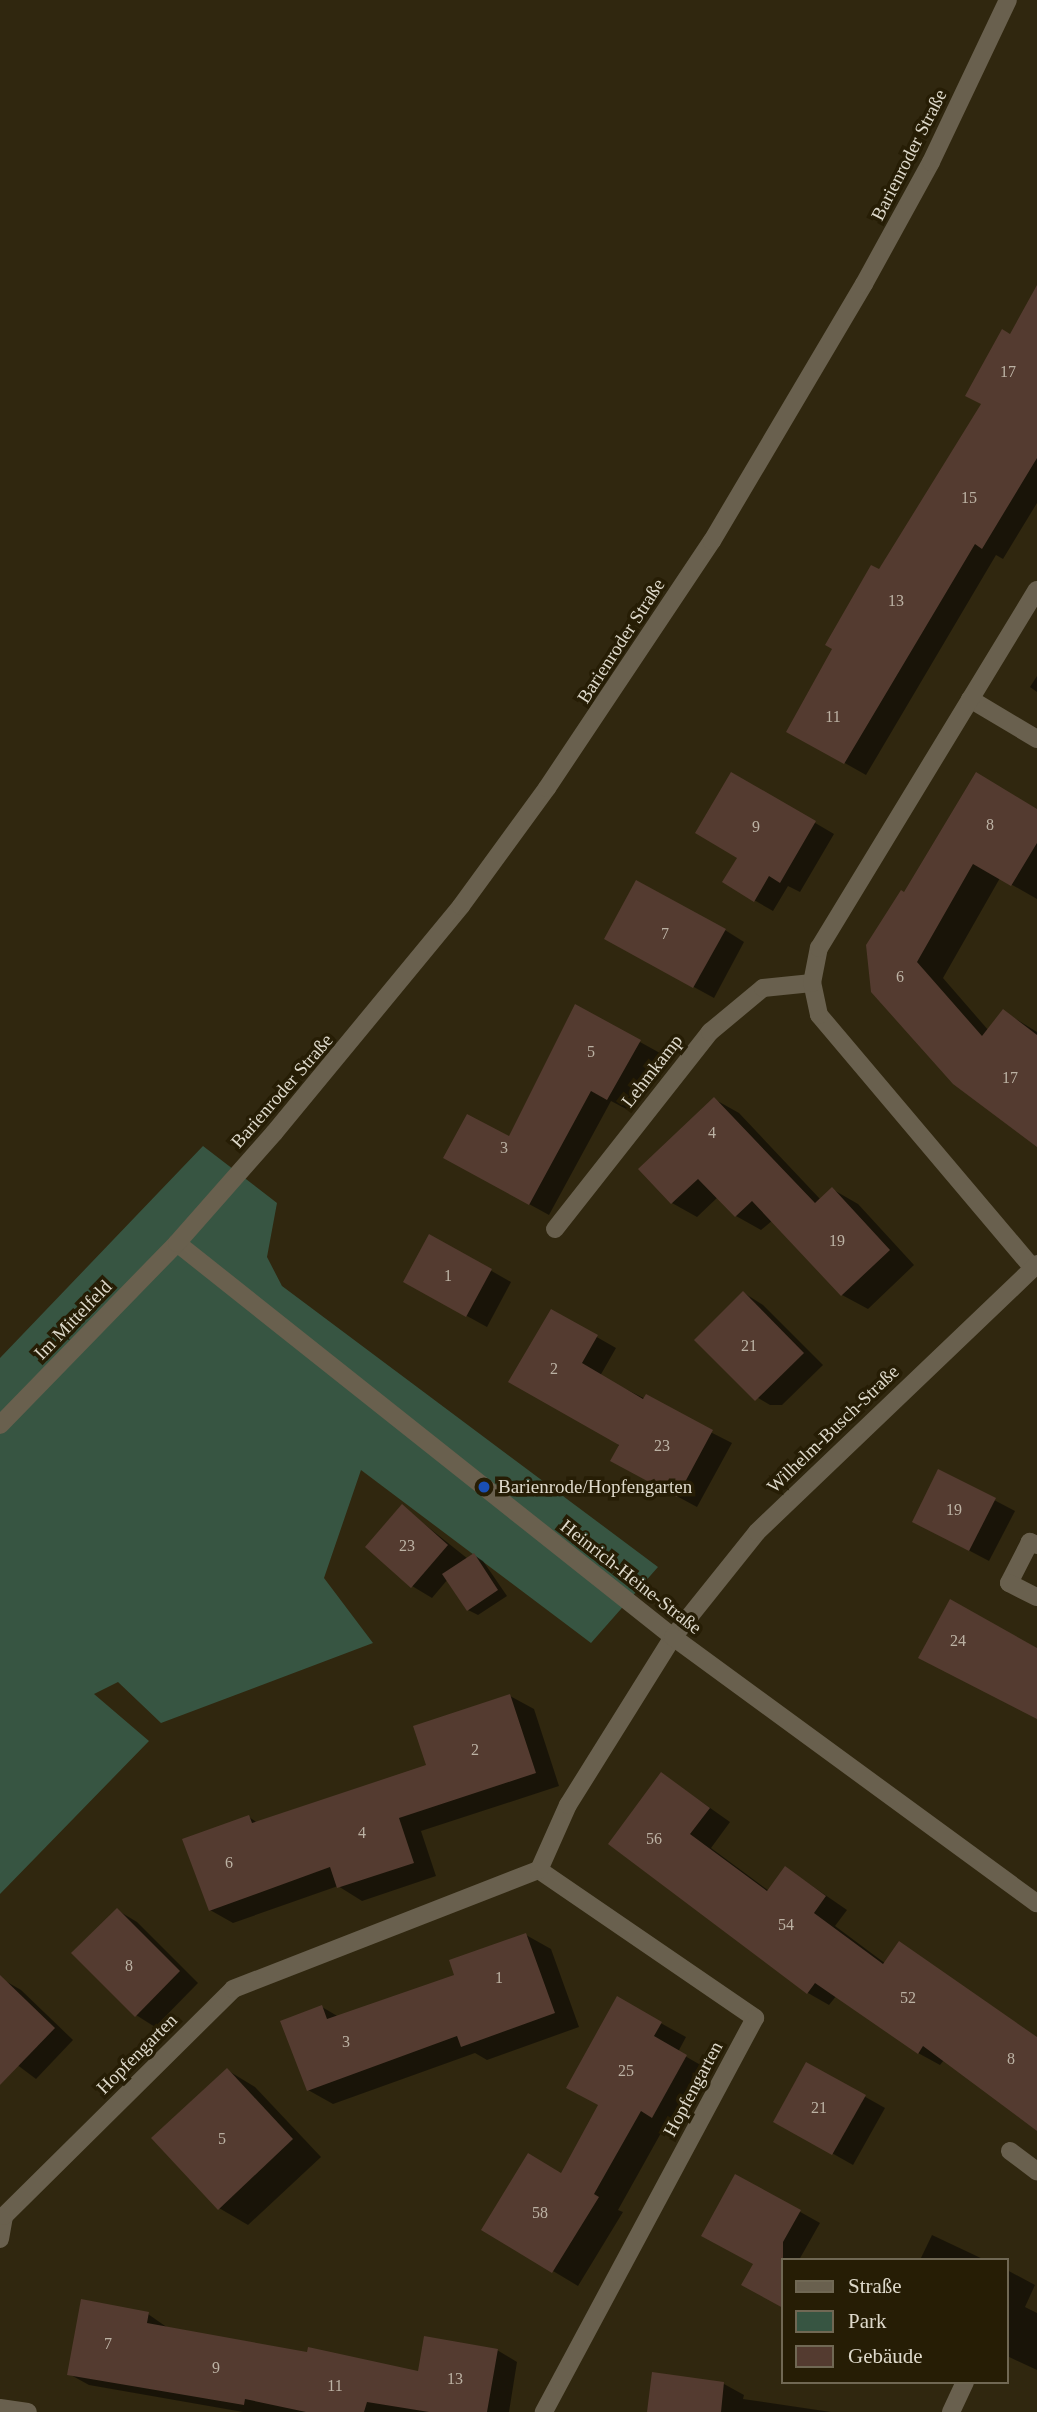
<!DOCTYPE html>
<meta charset="utf-8">
<style>
body{margin:0}
#map{position:relative;width:1037px;height:2412px;overflow:hidden;background:#30270f;font-family:"Times New Roman",serif}
div>[style]{position:absolute}
.green>*{inset:0;background:#375542}
.shadow>*{inset:0;background:#0007}
.building>*{inset:0;background:#543b30}
.minor>*{height:18px;margin:-9px;padding:0 9px;transform-origin:9px;border-radius:9px;background:#69604e}
.tertiary>*{height:18px;margin:-9px;padding:0 9px;transform-origin:9px;border-radius:9px;background:#69604e}
.dots>*{width:19px;height:19px;translate:-50% -50%;box-sizing:border-box;border:4px solid #261d05;border-radius:50%}
span{translate:-50% -50%;white-space:nowrap;text-align:center;line-height:1.15;-webkit-text-stroke:7px #261d05;paint-order:stroke}
.number-label{font-size:16px;color:#bcb2a4}
.number-label span{-webkit-text-stroke-width:0}
.street-label{font-size:19px;color:#ded9cb}
.poi-label{font-size:19px;color:#ded9cb}
.left{translate:0 -50%;text-align:left}
.legend{position:absolute;left:781px;top:2258px;width:228px;height:126px;box-sizing:border-box;background:#261d05;border:2px solid #706854;margin:0;padding:9px 12px;list-style:none;font-size:21px;color:#ded9cb}
.legend li{display:flex;align-items:center;gap:14px;height:35px}
.legend b{width:35px;border:2px solid #706854}
</style>
<div id="map">
<div class="green">
<div style="clip-path:polygon(203px 1146px,277px 1203px,267px 1257px,282px 1286px,658px 1567px,591px 1643px,361px 1470px,324px 1578px,373px 1643px,161px 1723px,118px 1682px,94px 1694px,149px 1741px,0 1894px,0 1358px)"></div>
</div>
<div class="shadow">
<div style="clip-path:polygon(1037px 288px,1037px 503px,1003px 559px,996px 555px,866px 775px,788px 731px,879px 571px,984px 404px)"></div>
<div style="clip-path:polygon(1037px 676px,1037px 692px,1030px 687px)"></div>
<div style="clip-path:polygon(732px 774px,834px 834px,800px 892px,788px 886px,773px 911px,754px 900px)"></div>
<div style="clip-path:polygon(1037px 810px,1037px 899px,1000px 878px,943px 978px,989px 1031px,1003px 1011px,1037px 1032px,1037px 1145px,873px 991px,905px 894px)"></div>
<div style="clip-path:polygon(725px 930px,744px 942px,714px 998px,626px 950px)"></div>
<div style="clip-path:polygon(640px 1042px,660px 1053px,628px 1110px,611px 1101px,549px 1215px,465px 1169px)"></div>
<div style="clip-path:polygon(714px 1099px,739px 1113px,821px 1200px,832px 1189px,858px 1204px,914px 1265px,868px 1309px,842px 1295px,773px 1220px,761px 1230px,736px 1216px,718px 1197px,697px 1217px,672px 1203px)"></div>
<div style="clip-path:polygon(430px 1236px,511px 1282px,487px 1327px,425px 1293px)"></div>
<div style="clip-path:polygon(744px 1293px,763px 1305px,823px 1365px,782px 1405px,770px 1405px,750px 1393px)"></div>
<div style="clip-path:polygon(551px 1311px,616px 1348px,600px 1376px,732px 1443px,697px 1507px,632px 1472px)"></div>
<div style="clip-path:polygon(939px 1471px,1015px 1511px,989px 1561px,934px 1532px)"></div>
<div style="clip-path:polygon(403px 1507px,468px 1559px,474px 1555px,483px 1561px,507px 1596px,478px 1615px,468px 1610px,448px 1579px,432px 1598px,412px 1586px)"></div>
<div style="clip-path:polygon(510px 1696px,534px 1709px,559px 1786px,421px 1831px,436px 1876px,362px 1901px,338px 1886px,233px 1923px,210px 1910px,249px 1817px,258px 1823px,428px 1766px)"></div>
<div style="clip-path:polygon(662px 1774px,730px 1822px,711px 1848px,769px 1891px,786px 1868px,847px 1910px,835px 1926px,886px 1964px,900px 1944px,1037px 2039px,1037px 2128px,944px 2060px,940px 2065px,918px 2053px,837px 1995px,829px 2005px,808px 1993px,610px 1844px)"></div>
<div style="clip-path:polygon(117px 1910px,137px 1922px,198px 1983px,155px 2027px,136px 2015px)"></div>
<div style="clip-path:polygon(526px 1935px,551px 1949px,579px 2027px,487px 2060px,475px 2053px,333px 2104px,308px 2090px,322px 2007px,339px 2017px,456px 1976px)"></div>
<div style="clip-path:polygon(2px 1979px,21px 1990px,73px 2040px,36px 2079px,0 2052px)"></div>
<div style="clip-path:polygon(617px 1999px,686px 2037px,678px 2052px,711px 2071px,677px 2130px,666px 2124px,618px 2210px,623px 2212px,578px 2286px,483px 2229px,562px 2175px,600px 2105px)"></div>
<div style="clip-path:polygon(807px 2064px,885px 2108px,853px 2165px,775px 2121px)"></div>
<div style="clip-path:polygon(227px 2070px,255px 2087px,321px 2157px,248px 2225px,219px 2208px)"></div>
<div style="clip-path:polygon(736px 2176px,820px 2223px,799px 2260px,783px 2260px,783px 2307px,744px 2284px,755px 2264px)"></div>
<div style="clip-path:polygon(932px 2235px,985px 2260px,920px 2260px)"></div>
<div style="clip-path:polygon(1007px 2270px,1035px 2285px,1025px 2307px,1037px 2313px,1037px 2370px,1007px 2356px)"></div>
<div style="clip-path:polygon(148px 2314px,168px 2328px,419px 2373px,497px 2350px,517px 2362px,509px 2412px,243px 2412px,89px 2385px,69px 2374px)"></div>
<div style="clip-path:polygon(724px 2384px,744px 2395px,743px 2399px,831px 2412px,649px 2412px)"></div>
</div>
<div class="building">
<div style="clip-path:polygon(1037px 285px,1037px 458px,982px 549px,975px 544px,844px 764px,786px 732px,832px 649px,825px 645px,871px 565px,879px 569px,981px 404px,965px 396px,1002px 329px,1010px 334px)"></div>
<div style="clip-path:polygon(731px 772px,816px 821px,780px 883px,769px 876px,754px 902px,722px 882px,737px 858px,695px 833px)"></div>
<div style="clip-path:polygon(976px 772px,1037px 809px,1037px 843px,1011px 886px,973px 864px,917px 962px,982px 1036px,1003px 1009px,1037px 1035px,1037px 1147px,953px 1084px,871px 992px,866px 945px,901px 890px,904px 892px)"></div>
<div style="clip-path:polygon(636px 880px,726px 929px,693px 988px,604px 939px)"></div>
<div style="clip-path:polygon(575px 1004px,641px 1040px,607px 1100px,591px 1091px,529px 1205px,443px 1158px,467px 1114px,509px 1136px)"></div>
<div style="clip-path:polygon(714px 1097px,815px 1203px,832px 1187px,890px 1250px,841px 1296px,752px 1201px,735px 1217px,698px 1179px,671px 1204px,638px 1169px)"></div>
<div style="clip-path:polygon(429px 1234px,492px 1269px,466px 1317px,403px 1282px)"></div>
<div style="clip-path:polygon(743px 1291px,804px 1353px,755px 1401px,694px 1340px)"></div>
<div style="clip-path:polygon(551px 1309px,598px 1335px,582px 1363px,643px 1399px,646px 1394px,713px 1430px,677px 1497px,610px 1461px,619px 1445px,508px 1382px)"></div>
<div style="clip-path:polygon(938px 1469px,996px 1498px,969px 1551px,912px 1522px)"></div>
<div style="clip-path:polygon(402px 1504px,448px 1545px,411px 1588px,365px 1547px)"></div>
<div style="clip-path:polygon(474px 1553px,498px 1590px,467px 1611px,442px 1574px)"></div>
<div style="clip-path:polygon(950px 1599px,1037px 1648px,1037px 1719px,918px 1658px)"></div>
<div style="clip-path:polygon(510px 1694px,536px 1773px,399px 1818px,414px 1863px,337px 1888px,330px 1867px,209px 1911px,182px 1839px,249px 1815px,252px 1823px,426px 1765px,413px 1726px)"></div>
<div style="clip-path:polygon(661px 1772px,710px 1808px,690px 1834px,767px 1891px,785px 1866px,826px 1896px,814px 1913px,883px 1964px,899px 1941px,1037px 2037px,1037px 2131px,923px 2046px,918px 2054px,815px 1983px,807px 1994px,608px 1844px)"></div>
<div style="clip-path:polygon(117px 1908px,180px 1971px,135px 2017px,71px 1953px)"></div>
<div style="clip-path:polygon(526px 1933px,555px 2013px,461px 2047px,457px 2036px,307px 2091px,280px 2021px,322px 2005px,327px 2019px,454px 1975px,449px 1960px)"></div>
<div style="clip-path:polygon(0 1975px,55px 2028px,0 2085px)"></div>
<div style="clip-path:polygon(617px 1996px,662px 2022px,654px 2036px,687px 2055px,652px 2118px,641px 2111px,594px 2194px,599px 2197px,552px 2273px,481px 2230px,528px 2153px,561px 2173px,598px 2105px,566px 2088px)"></div>
<div style="clip-path:polygon(806px 2062px,866px 2095px,832px 2155px,773px 2122px)"></div>
<div style="clip-path:polygon(227px 2068px,293px 2139px,218px 2210px,151px 2138px)"></div>
<div style="clip-path:polygon(735px 2174px,801px 2210px,783px 2242px,783px 2308px,741px 2285px,753px 2264px,701px 2236px)"></div>
<div style="clip-path:polygon(81px 2299px,149px 2312px,147px 2323px,307px 2352px,308px 2347px,418px 2371px,424px 2336px,498px 2349px,487px 2412px,429px 2412px,367px 2402px,364px 2412px,306px 2412px,245px 2399px,244px 2405px,67px 2375px)"></div>
<div style="clip-path:polygon(652px 2372px,724px 2382px,721px 2412px,647px 2412px)"></div>
</div>
<div class="minor">
<div style="left:970px;top:699px;width:78px;rotate:30.8deg"></div>
<div style="left:555px;top:1229px;width:251px;rotate:-51.8deg"></div>
<div style="left:710px;top:1032px;width:69px;rotate:-39.7deg"></div>
<div style="left:763px;top:988px;width:49px;rotate:-5.8deg"></div>
<div style="left:1032px;top:1267px;width:330px;rotate:-130.2deg"></div>
<div style="left:819px;top:1015px;width:33px;rotate:-102deg"></div>
<div style="left:812px;top:983px;width:36px;rotate:-79deg"></div>
<div style="left:819px;top:948px;width:419px;rotate:-58.7deg"></div>
<div style="left:1037px;top:1545px;width:8px;rotate:-157deg"></div>
<div style="left:1030px;top:1542px;width:46px;rotate:117.1deg"></div>
<div style="left:1009px;top:1583px;width:31px;rotate:27deg"></div>
<div style="left:539px;top:1870px;width:262px;rotate:34.4deg"></div>
<div style="left:755px;top:2018px;width:447px;rotate:118.2deg"></div>
<div style="left:1010px;top:2151px;width:34px;rotate:37deg"></div>
<div style="left:0;top:2239px;width:23px;rotate:-80deg"></div>
<div style="left:4px;top:2216px;width:322px;rotate:-44.7deg"></div>
<div style="left:233px;top:1989px;width:328px;rotate:-21.3deg"></div>
<div style="left:539px;top:1870px;width:71px;rotate:-66deg"></div>
<div style="left:568px;top:1805px;width:198px;rotate:-58deg"></div>
<div style="left:673px;top:1637px;width:134px;rotate:-51.3deg"></div>
<div style="left:757px;top:1532px;width:388px;rotate:-43.7deg"></div>
<div style="left:0;top:2408px;width:28px;rotate:8deg"></div>
<div style="left:951px;top:2412px;width:33px;rotate:-65deg"></div>
</div>
<div class="tertiary">
<div style="left:177px;top:1243px;width:633px;rotate:38.46deg"></div>
<div style="left:673px;top:1637px;width:451px;rotate:36.2deg"></div>
<div style="left:0;top:1425px;width:254px;rotate:-45.8deg"></div>
<div style="left:177px;top:1243px;width:147px;rotate:-48.6deg"></div>
<div style="left:274px;top:1133px;width:294px;rotate:-50.5deg"></div>
<div style="left:461px;top:906px;width:146px;rotate:-53.9deg"></div>
<div style="left:547px;top:788px;width:297px;rotate:-56.3deg"></div>
<div style="left:712px;top:541px;width:299px;rotate:-59.4deg"></div>
<div style="left:864px;top:284px;width:139px;rotate:-61.2deg"></div>
<div style="left:931px;top:162px;width:179px;rotate:-64.6deg"></div>
</div>
<div class="dots">
<div style="left:484px;top:1487px;background:#1a4fb4"></div>
</div>
<div class="number-label">
<span style="left:1008px;top:372px">17</span>
<span style="left:969px;top:498px">15</span>
<span style="left:896px;top:601px">13</span>
<span style="left:833px;top:717px">11</span>
<span style="left:990px;top:825px">8</span>
<span style="left:756px;top:827px">9</span>
<span style="left:665px;top:934px">7</span>
<span style="left:900px;top:977px">6</span>
<span style="left:591px;top:1052px">5</span>
<span style="left:1010px;top:1078px">17</span>
<span style="left:712px;top:1133px">4</span>
<span style="left:504px;top:1148px">3</span>
<span style="left:837px;top:1241px">19</span>
<span style="left:448px;top:1276px">1</span>
<span style="left:749px;top:1346px">21</span>
<span style="left:554px;top:1369px">2</span>
<span style="left:662px;top:1446px">23</span>
<span style="left:954px;top:1510px">19</span>
<span style="left:407px;top:1546px">23</span>
<span style="left:958px;top:1641px">24</span>
<span style="left:475px;top:1750px">2</span>
<span style="left:362px;top:1833px">4</span>
<span style="left:654px;top:1839px">56</span>
<span style="left:229px;top:1863px">6</span>
<span style="left:786px;top:1925px">54</span>
<span style="left:129px;top:1966px">8</span>
<span style="left:499px;top:1978px">1</span>
<span style="left:908px;top:1998px">52</span>
<span style="left:346px;top:2042px">3</span>
<span style="left:1011px;top:2059px">8</span>
<span style="left:626px;top:2071px">25</span>
<span style="left:819px;top:2108px">21</span>
<span style="left:222px;top:2139px">5</span>
<span style="left:540px;top:2213px">58</span>
<span style="left:108px;top:2344px">7</span>
<span style="left:216px;top:2368px">9</span>
<span style="left:455px;top:2379px">13</span>
<span style="left:335px;top:2386px">11</span>
</div>
<div class="street-label">
<span style="left:909px;top:155px;rotate:-63deg">Barienroder Straße</span>
<span style="left:621px;top:641px;rotate:-57deg">Barienroder Straße</span>
<span style="left:652px;top:1071px;rotate:-52deg">Lehmkamp</span>
<span style="left:282px;top:1091px;rotate:-49deg">Barienroder Straße</span>
<span style="left:73px;top:1320px;rotate:-46deg">Im Mittelfeld</span>
<span style="left:833px;top:1429px;rotate:-44deg">Wilhelm-Busch-Straße</span>
<span style="left:631px;top:1577px;rotate:38deg">Heinrich-Heine-Straße</span>
<span style="left:137px;top:2054px;rotate:-45deg">Hopfengarten</span>
<span style="left:693px;top:2089px;rotate:-62deg">Hopfengarten</span>
</div>
<div class="poi-label">
<span class="left" style="left:498px;top:1487px">Barienrode/Hopfengarten</span>
</div>
<ul class="legend">
<li><b style="height:9px;background:#69604e"></b>Straße</li>
<li><b style="height:19px;background:#375542"></b>Park</li>
<li><b style="height:19px;background:#543b30"></b>Gebäude</li>
</ul>
</div>
